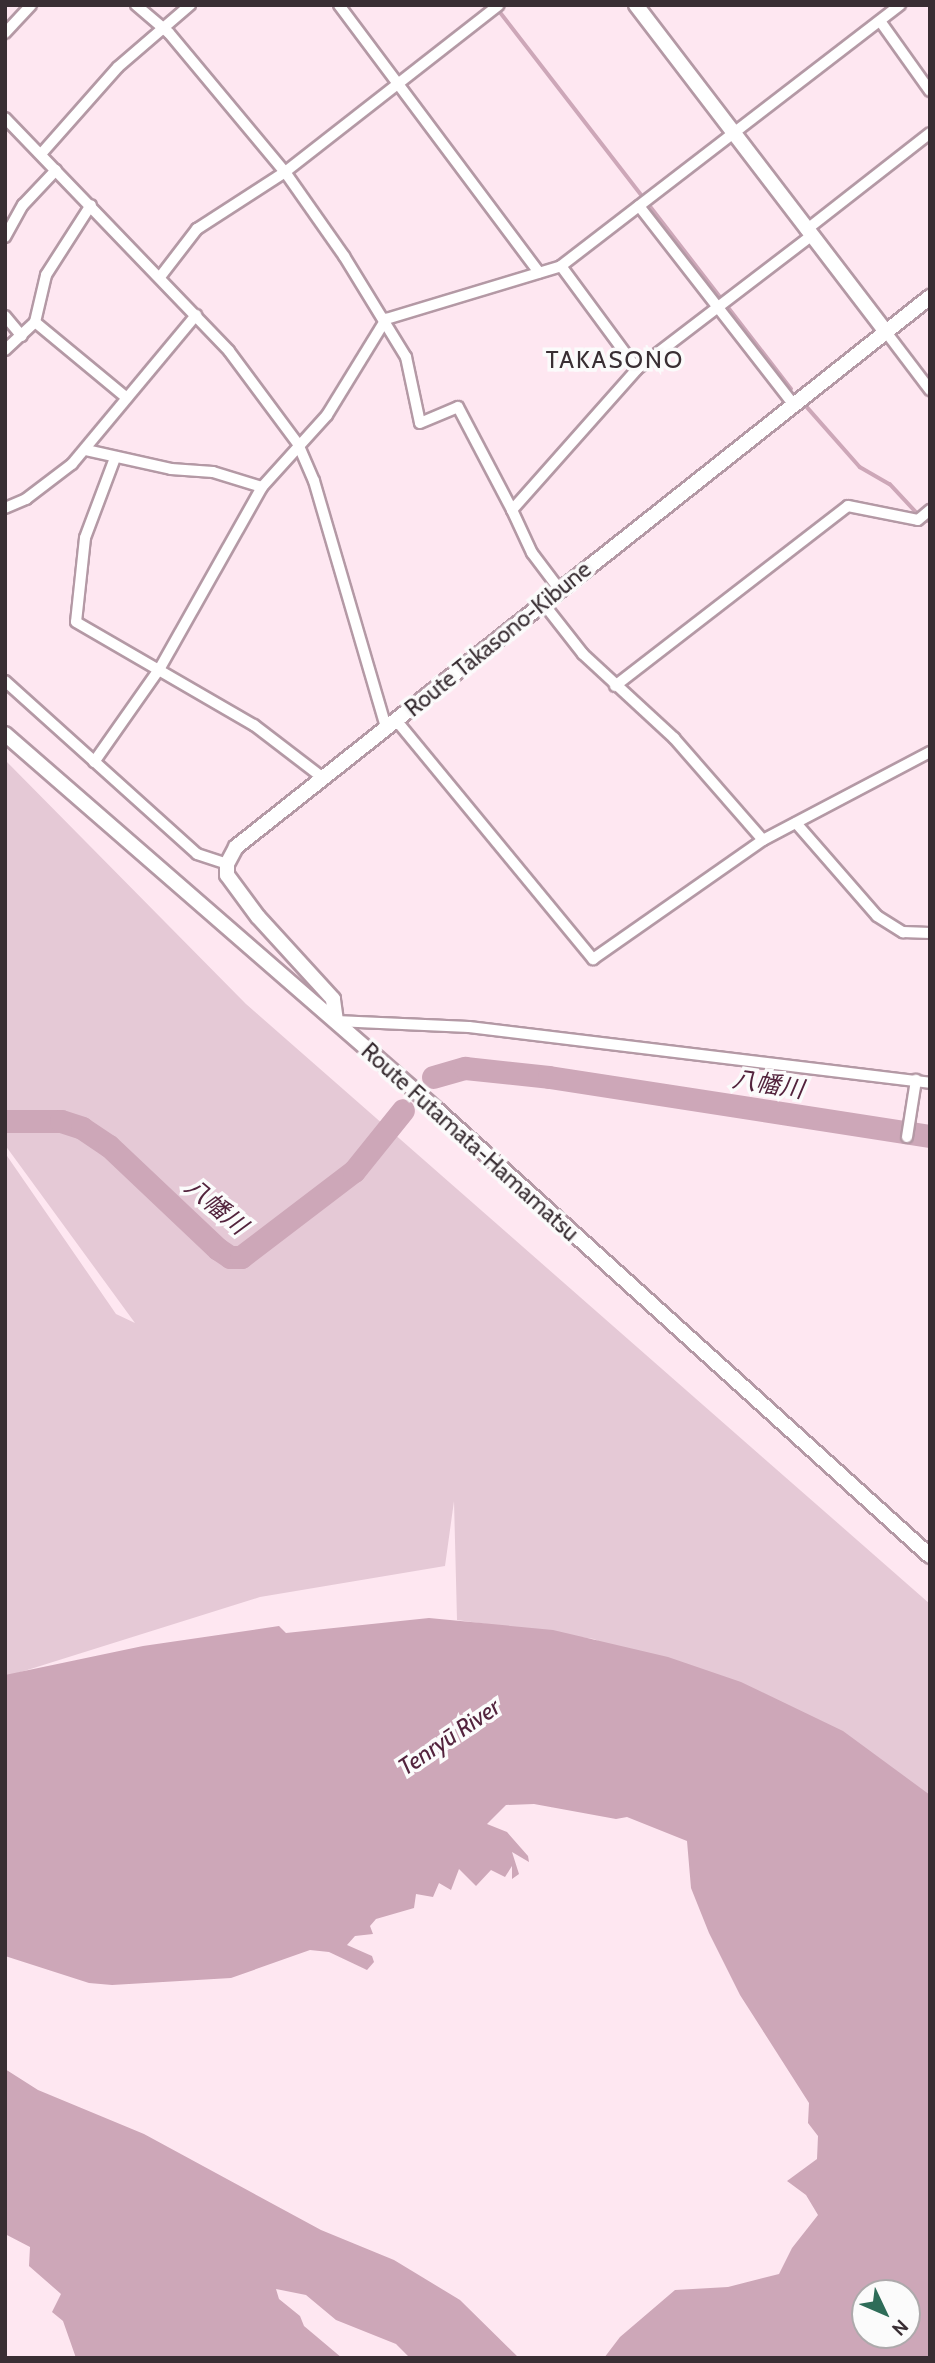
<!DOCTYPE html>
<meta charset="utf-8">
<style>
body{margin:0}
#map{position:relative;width:935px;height:2363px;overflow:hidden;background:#fee7f1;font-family:Cabin,"Noto Sans JP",sans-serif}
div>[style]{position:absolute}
.green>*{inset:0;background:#e5c9d6}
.water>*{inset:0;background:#cda7b8}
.stream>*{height:3.5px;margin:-1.75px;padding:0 1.75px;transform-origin:1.75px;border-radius:1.75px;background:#cda7b8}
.river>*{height:23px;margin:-11.5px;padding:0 11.5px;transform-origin:11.5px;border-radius:11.5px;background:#cda7b8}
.roads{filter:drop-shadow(2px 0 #b499a5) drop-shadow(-2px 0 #b499a5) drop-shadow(0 2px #b499a5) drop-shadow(0 -2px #b499a5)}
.street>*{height:10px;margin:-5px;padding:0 5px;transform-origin:5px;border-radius:5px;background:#fff}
.secondary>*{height:14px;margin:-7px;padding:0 7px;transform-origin:7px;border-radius:7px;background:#fff}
span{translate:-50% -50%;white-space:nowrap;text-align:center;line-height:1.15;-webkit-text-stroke:7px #fbfbfb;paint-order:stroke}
.street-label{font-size:23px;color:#392e33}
.neighbourhood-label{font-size:24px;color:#392e33;letter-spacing:2px}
.water-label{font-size:24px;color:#53233d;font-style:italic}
.frame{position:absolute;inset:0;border:7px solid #392e33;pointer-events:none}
.north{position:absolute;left:851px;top:2279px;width:70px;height:70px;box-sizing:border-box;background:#fbfbfb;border:2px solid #ada9ab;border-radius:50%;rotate:134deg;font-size:19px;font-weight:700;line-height:28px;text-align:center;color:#392e33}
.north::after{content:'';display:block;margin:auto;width:24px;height:32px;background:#2e6c58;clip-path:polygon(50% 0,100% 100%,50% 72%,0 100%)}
</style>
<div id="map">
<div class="green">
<div style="clip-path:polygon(5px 760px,246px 1004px,930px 1604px,930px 1801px,594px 1639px,457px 1620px,454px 1501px,445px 1566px,260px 1597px,5px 1677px,5px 1153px,116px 1314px,135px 1323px,5px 1145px)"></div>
</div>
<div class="water">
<div style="clip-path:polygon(evenodd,429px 1618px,553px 1630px,668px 1657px,741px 1682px,843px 1731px,930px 1795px,930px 2358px,604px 2358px,620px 2337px,675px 2290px,728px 2287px,779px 2274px,792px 2248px,818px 2215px,806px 2195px,787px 2181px,817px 2159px,818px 2136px,808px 2123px,809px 2103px,740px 1995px,709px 1933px,691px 1888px,687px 1841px,627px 1817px,616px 1819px,534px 1804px,506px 1805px,487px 1824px,507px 1832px,528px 1856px,529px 1862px,512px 1852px,519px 1874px,512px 1879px,512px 1866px,505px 1877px,491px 1870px,476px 1886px,459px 1869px,451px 1890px,439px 1883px,433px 1897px,416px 1894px,414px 1908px,376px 1919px,370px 1926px,373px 1934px,355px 1936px,347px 1945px,372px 1956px,374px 1962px,367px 1970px,329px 1952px,310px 1950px,231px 1978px,112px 1985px,89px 1983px,5px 1956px,5px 1675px,143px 1646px,279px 1626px,286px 1633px,429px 1618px,865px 2293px,907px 2293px,907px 2335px,865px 2335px,865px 2293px)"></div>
<div style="clip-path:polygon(5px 2069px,38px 2090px,144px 2134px,321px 2230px,394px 2260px,460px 2300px,519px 2358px,410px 2358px,396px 2344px,336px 2320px,306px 2295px,276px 2289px,279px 2299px,300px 2316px,304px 2326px,342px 2358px,76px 2358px,63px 2321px,52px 2312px,61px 2294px,29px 2266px,30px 2247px,5px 2234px)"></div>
</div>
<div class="stream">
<div style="left:497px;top:8px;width:481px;rotate:52.3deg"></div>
<div style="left:807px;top:407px;width:80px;rotate:48.5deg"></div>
<div style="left:860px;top:467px;width:34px;rotate:30deg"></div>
<div style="left:890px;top:484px;width:38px;rotate:47deg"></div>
<div style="left:927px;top:521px;width:4px;rotate:-34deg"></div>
</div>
<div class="river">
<div style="left:433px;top:1077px;width:33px;rotate:-16deg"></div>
<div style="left:465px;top:1068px;width:84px;rotate:6.1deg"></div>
<div style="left:549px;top:1077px;width:386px;rotate:8.8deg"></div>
<div style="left:5px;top:1121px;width:56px"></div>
<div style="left:61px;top:1121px;width:22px;rotate:18deg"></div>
<div style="left:82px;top:1128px;width:32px;rotate:34deg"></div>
<div style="left:109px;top:1146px;width:150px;rotate:43.4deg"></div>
<div style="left:218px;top:1249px;width:14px;rotate:34deg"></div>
<div style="left:230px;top:1257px;width:11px"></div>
<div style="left:241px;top:1257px;width:142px;rotate:-37.3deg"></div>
<div style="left:354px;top:1171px;width:78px;rotate:-51.2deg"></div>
</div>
<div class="roads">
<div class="street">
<div style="left:136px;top:5px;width:43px;rotate:40.3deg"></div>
<div style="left:169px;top:33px;width:181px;rotate:50.2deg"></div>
<div style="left:285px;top:172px;width:103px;rotate:54.9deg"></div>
<div style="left:344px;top:256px;width:119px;rotate:58.5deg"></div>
<div style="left:406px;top:357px;width:67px;rotate:78deg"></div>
<div style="left:420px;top:423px;width:41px;rotate:-22.8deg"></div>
<div style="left:458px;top:407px;width:116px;rotate:62.3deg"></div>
<div style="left:339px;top:5px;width:334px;rotate:53.2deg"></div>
<div style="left:880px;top:21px;width:86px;rotate:54.5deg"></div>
<div style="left:5px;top:33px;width:38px;rotate:-47deg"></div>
<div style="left:5px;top:118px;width:323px;rotate:46.1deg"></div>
<div style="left:229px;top:351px;width:116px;rotate:53.4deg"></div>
<div style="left:298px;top:444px;width:40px;rotate:66.6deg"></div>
<div style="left:314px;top:481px;width:257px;rotate:73.7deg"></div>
<div style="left:41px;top:154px;width:116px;rotate:-48.5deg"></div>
<div style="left:118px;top:67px;width:95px;rotate:-40.7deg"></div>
<div style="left:639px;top:206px;width:252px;rotate:52.1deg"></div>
<div style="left:806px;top:230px;width:157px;rotate:-38deg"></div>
<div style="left:5px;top:237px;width:37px;rotate:-61deg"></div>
<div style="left:23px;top:205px;width:48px;rotate:-46.7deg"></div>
<div style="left:561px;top:266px;width:128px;rotate:53.6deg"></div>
<div style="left:160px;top:277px;width:61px;rotate:-52.4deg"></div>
<div style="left:197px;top:229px;width:105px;rotate:-32.9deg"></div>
<div style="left:285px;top:172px;width:271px;rotate:-38deg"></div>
<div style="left:5px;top:316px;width:26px;rotate:50deg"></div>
<div style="left:35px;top:322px;width:119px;rotate:39.6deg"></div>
<div style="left:886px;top:332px;width:73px;rotate:52.8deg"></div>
<div style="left:5px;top:350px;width:41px;rotate:-43deg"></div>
<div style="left:35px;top:322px;width:48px;rotate:-76.8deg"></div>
<div style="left:46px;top:275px;width:83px;rotate:-57.3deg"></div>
<div style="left:86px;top:450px;width:87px;rotate:12.6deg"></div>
<div style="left:171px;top:469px;width:42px;rotate:4.1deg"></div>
<div style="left:213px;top:472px;width:51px;rotate:17deg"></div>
<div style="left:262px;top:487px;width:97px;rotate:-47.9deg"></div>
<div style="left:327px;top:415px;width:113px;rotate:-58.4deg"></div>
<div style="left:386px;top:319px;width:183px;rotate:-16.8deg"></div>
<div style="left:561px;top:266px;width:428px;rotate:-37.6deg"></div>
<div style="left:115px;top:458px;width:85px;rotate:110.6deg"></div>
<div style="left:85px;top:538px;width:84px;rotate:96.1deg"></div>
<div style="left:76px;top:622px;width:206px;rotate:30.1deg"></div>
<div style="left:254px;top:725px;width:87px;rotate:37.5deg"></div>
<div style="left:5px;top:508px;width:23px;rotate:-23deg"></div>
<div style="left:26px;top:499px;width:58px;rotate:-37.3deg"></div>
<div style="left:72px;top:464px;width:194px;rotate:-50.2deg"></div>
<div style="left:560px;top:590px;width:46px;rotate:-127.1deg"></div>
<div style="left:532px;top:553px;width:47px;rotate:-114.9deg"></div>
<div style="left:512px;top:510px;width:188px;rotate:-48.4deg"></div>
<div style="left:637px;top:369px;width:219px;rotate:-37.4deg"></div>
<div style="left:543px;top:603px;width:65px;rotate:51.9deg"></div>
<div style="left:583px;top:654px;width:124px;rotate:42.7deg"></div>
<div style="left:674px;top:738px;width:135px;rotate:48.9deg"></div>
<div style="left:5px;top:681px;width:258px;rotate:42deg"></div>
<div style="left:197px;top:854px;width:32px;rotate:18deg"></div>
<div style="left:615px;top:686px;width:294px;rotate:-37.7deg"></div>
<div style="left:848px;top:506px;width:71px;rotate:11.3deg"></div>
<div style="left:918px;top:520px;width:16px;rotate:-40deg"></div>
<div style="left:396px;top:720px;width:310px;rotate:50.5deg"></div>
<div style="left:593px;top:959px;width:208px;rotate:-35deg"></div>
<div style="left:763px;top:840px;width:189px;rotate:-27.8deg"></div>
<div style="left:94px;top:762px;width:115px;rotate:-54.9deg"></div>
<div style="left:160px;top:668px;width:208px;rotate:-60.6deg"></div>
<div style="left:796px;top:823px;width:123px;rotate:48.9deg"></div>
<div style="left:877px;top:916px;width:31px;rotate:32deg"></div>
<div style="left:903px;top:932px;width:27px;rotate:2deg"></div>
<div style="left:336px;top:1021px;width:133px;rotate:2.6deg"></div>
<div style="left:469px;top:1027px;width:464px;rotate:6.9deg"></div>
<div style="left:907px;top:1137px;width:58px;rotate:-81deg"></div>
</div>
<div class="secondary">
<div style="left:636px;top:5px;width:412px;rotate:52.6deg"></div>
<div style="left:5px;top:734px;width:571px;rotate:41.03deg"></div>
<div style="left:436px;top:1109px;width:666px;rotate:42.14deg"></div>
<div style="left:336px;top:1021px;width:22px;rotate:-98deg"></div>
<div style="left:333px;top:999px;width:111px;rotate:-132.4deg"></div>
<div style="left:258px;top:917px;width:52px;rotate:-126.4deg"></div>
<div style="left:227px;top:875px;width:11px;rotate:-90deg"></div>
<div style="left:227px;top:864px;width:19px;rotate:-62deg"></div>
<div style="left:236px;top:847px;width:886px;rotate:-38.4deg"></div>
</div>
</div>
<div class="street-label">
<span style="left:498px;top:639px;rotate:-39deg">Route Takasono-Kibune</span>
<span style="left:470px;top:1142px;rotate:42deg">Route Futamata-Hamamatsu</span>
</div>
<div class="neighbourhood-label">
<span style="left:615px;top:360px">TAKASONO</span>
</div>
<div class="water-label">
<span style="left:768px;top:1084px;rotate:9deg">八幡川</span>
<span style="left:216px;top:1206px;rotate:40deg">八幡川</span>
<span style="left:449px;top:1737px;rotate:-34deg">Tenryū River</span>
</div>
<div class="frame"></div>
<div class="north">N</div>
</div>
